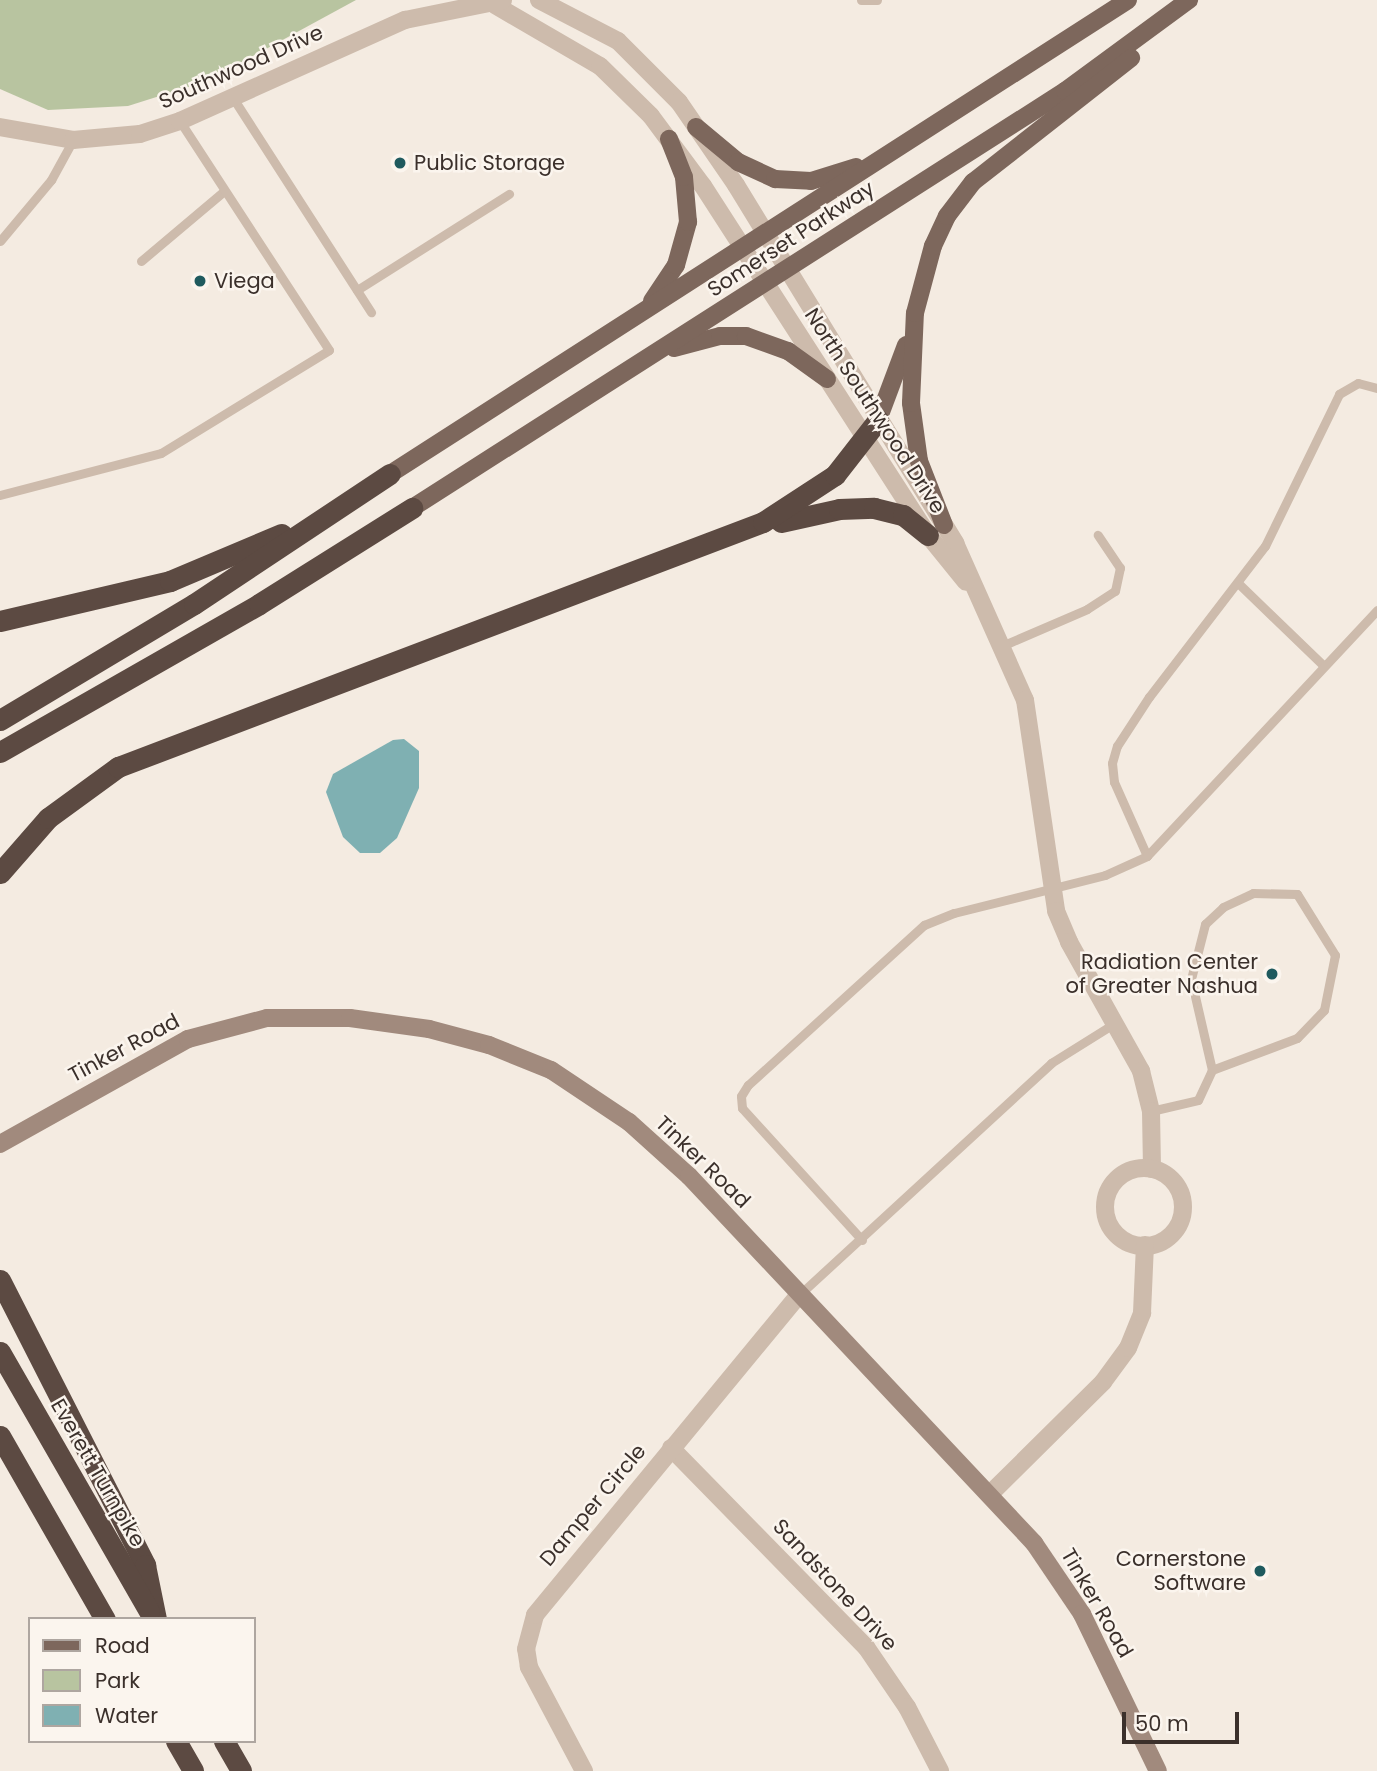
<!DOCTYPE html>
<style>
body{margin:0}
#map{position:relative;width:1377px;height:1771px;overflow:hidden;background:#f4ebe1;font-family:Poppins,sans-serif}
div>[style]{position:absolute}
.green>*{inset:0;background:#b8c4a0}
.water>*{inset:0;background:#7fb0b2}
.lane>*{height:9px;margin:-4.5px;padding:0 4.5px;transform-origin:4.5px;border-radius:4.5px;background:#cdbbac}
.street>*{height:18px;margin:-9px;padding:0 9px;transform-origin:9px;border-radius:9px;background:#cdbbac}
.street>.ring{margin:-9px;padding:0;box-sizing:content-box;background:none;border:18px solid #cdbbac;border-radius:50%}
.secondary>*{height:18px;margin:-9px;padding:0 9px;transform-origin:9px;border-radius:9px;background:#a18a7d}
.primary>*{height:18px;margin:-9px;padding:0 9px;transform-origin:9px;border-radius:9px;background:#7d675c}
.highway>*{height:21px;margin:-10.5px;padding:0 10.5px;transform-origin:10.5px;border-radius:10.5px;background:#5c4a42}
.dots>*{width:19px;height:19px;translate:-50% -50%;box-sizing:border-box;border:4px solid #fbf5ee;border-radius:50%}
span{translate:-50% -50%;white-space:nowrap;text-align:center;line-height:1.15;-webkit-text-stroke:5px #fbf5ee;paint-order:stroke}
.street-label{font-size:21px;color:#3b302b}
.poi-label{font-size:21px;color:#3b302b}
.left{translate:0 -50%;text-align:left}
.right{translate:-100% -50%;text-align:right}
.legend{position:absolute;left:28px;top:1617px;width:228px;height:126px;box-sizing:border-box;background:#fbf5ee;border:2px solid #aea6a0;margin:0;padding:9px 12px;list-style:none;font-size:21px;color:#3b302b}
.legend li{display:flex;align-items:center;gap:14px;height:35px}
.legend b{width:35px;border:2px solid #aea6a0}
.scale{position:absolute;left:1122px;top:1712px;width:117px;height:32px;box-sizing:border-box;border:4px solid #3b302b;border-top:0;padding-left:9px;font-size:21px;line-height:24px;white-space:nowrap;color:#3b302b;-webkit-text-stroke:5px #fbf5ee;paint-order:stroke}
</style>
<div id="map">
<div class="green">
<div style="clip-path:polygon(0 0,356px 0,207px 81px,128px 106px,48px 110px,0 89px)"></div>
</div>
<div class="water">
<div style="clip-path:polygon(404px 739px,419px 751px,419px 788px,397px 838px,380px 853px,360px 853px,343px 837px,326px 792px,333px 774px,393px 740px)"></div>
</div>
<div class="lane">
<div style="left:861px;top:0;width:16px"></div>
<div style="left:233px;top:98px;width:255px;rotate:57.2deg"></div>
<div style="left:0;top:241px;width:80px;rotate:-50.1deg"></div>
<div style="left:51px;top:180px;width:46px;rotate:-61.2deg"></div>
<div style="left:141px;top:261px;width:109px;rotate:-40.1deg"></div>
<div style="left:357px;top:290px;width:180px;rotate:-32.3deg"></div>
<div style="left:0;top:495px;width:166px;rotate:-14.6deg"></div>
<div style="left:161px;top:453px;width:197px;rotate:-31.5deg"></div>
<div style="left:329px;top:350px;width:273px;rotate:-123.1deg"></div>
<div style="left:1239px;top:584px;width:117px;rotate:44deg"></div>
<div style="left:1004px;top:645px;width:90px;rotate:-23.4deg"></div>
<div style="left:1087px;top:609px;width:33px;rotate:-33deg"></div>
<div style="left:1115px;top:591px;width:24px;rotate:-78deg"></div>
<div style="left:1120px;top:568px;width:40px;rotate:-124deg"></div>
<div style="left:1147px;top:856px;width:81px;rotate:-114deg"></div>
<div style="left:1114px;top:782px;width:19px;rotate:-96deg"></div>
<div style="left:1112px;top:763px;width:18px;rotate:-74deg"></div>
<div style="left:1117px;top:746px;width:59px;rotate:-56.9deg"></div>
<div style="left:1149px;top:697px;width:190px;rotate:-52.5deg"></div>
<div style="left:1265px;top:546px;width:169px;rotate:-64deg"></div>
<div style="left:1339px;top:394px;width:22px;rotate:-30deg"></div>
<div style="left:1358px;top:383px;width:20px;rotate:15deg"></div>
<div style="left:1151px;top:1111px;width:48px;rotate:-13.2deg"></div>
<div style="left:1198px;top:1100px;width:33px;rotate:-65deg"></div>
<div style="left:1212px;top:1070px;width:93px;rotate:-103deg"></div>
<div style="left:1191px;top:979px;width:57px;rotate:-75.7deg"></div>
<div style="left:1205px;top:924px;width:25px;rotate:-43deg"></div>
<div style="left:1223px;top:907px;width:33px;rotate:-25deg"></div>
<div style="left:1253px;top:893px;width:44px;rotate:1.3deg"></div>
<div style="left:1297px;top:894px;width:72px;rotate:58.1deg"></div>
<div style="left:1335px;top:955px;width:56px;rotate:101.3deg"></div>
<div style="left:1324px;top:1010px;width:39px;rotate:134deg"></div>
<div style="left:1297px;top:1038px;width:91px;rotate:159.4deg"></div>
<div style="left:862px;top:1240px;width:178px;rotate:-132.3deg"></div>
<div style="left:742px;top:1108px;width:12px;rotate:-95deg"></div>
<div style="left:741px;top:1096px;width:13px;rotate:-58deg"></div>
<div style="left:748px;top:1085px;width:238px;rotate:-42.3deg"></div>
<div style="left:924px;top:925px;width:32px;rotate:-22deg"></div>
<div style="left:954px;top:913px;width:156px;rotate:-14.1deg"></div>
<div style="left:1105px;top:875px;width:46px;rotate:-24.3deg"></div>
<div style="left:1147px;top:856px;width:337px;rotate:-46.9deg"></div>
<div style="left:799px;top:1295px;width:343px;rotate:-42.6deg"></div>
<div style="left:1051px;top:1063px;width:75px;rotate:-32deg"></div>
</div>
<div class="street">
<div style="left:539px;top:0;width:89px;rotate:27.4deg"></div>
<div style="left:618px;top:41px;width:86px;rotate:45deg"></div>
<div style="left:679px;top:102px;width:101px;rotate:55.5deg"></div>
<div style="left:736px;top:185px;width:420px;rotate:58.5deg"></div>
<div style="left:955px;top:543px;width:172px;rotate:66deg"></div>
<div style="left:1025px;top:700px;width:213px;rotate:81.6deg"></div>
<div style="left:1056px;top:911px;width:34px;rotate:67deg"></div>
<div style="left:1069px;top:942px;width:148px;rotate:60.8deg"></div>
<div style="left:1141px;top:1071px;width:41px;rotate:76deg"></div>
<div style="left:1151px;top:1111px;width:58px;rotate:89deg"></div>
<div style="left:495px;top:5px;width:121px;rotate:30.2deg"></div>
<div style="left:600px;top:66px;width:71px;rotate:44.4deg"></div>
<div style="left:651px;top:116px;width:87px;rotate:53.4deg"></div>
<div style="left:703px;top:186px;width:415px;rotate:57.2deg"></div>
<div style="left:928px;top:535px;width:60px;rotate:51deg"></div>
<div style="left:0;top:127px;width:74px;rotate:10.1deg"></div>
<div style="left:73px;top:140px;width:67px;rotate:-5.1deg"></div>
<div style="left:140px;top:134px;width:42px;rotate:-18deg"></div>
<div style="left:180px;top:121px;width:247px;rotate:-24.2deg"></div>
<div style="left:405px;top:20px;width:100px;rotate:-11.5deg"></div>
<div class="ring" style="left:1105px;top:1168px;width:60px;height:60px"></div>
<div style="left:671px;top:1448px;width:279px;rotate:45.6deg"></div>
<div style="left:866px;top:1647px;width:73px;rotate:55.7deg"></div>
<div style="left:907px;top:1707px;width:72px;rotate:62.7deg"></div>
<div style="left:990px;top:1494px;width:159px;rotate:-44.7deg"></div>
<div style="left:1103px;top:1382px;width:42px;rotate:-53.7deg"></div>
<div style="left:1128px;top:1348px;width:38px;rotate:-68deg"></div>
<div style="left:1142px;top:1313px;width:68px;rotate:-87.5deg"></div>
<div style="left:584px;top:1771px;width:118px;rotate:-117.9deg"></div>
<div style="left:529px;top:1667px;width:18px;rotate:-99deg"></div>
<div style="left:526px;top:1649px;width:35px;rotate:-75deg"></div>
<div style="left:535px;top:1615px;width:415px;rotate:-50.5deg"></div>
</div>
<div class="secondary">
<div style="left:0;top:1144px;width:215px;rotate:-29.2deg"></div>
<div style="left:188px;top:1039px;width:82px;rotate:-14.9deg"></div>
<div style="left:267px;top:1018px;width:83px"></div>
<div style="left:350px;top:1018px;width:80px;rotate:7.9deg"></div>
<div style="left:429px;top:1029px;width:62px;rotate:14.9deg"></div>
<div style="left:489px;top:1045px;width:67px;rotate:22deg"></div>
<div style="left:551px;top:1070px;width:94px;rotate:33.7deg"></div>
<div style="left:629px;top:1122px;width:81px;rotate:42deg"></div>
<div style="left:689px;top:1176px;width:504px;rotate:46.77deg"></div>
<div style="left:1034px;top:1543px;width:86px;rotate:55.9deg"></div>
<div style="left:1082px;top:1614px;width:174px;rotate:64.2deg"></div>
</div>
<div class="primary">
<div style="left:696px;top:127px;width:55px;rotate:39.8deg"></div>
<div style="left:738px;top:162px;width:41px;rotate:24.7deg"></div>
<div style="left:775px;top:179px;width:36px;rotate:3deg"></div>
<div style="left:811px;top:181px;width:47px;rotate:-17.3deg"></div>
<div style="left:652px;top:301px;width:43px;rotate:-56.3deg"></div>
<div style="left:676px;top:265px;width:45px;rotate:-74.4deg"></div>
<div style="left:688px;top:222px;width:45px;rotate:-95.1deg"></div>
<div style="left:684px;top:177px;width:41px;rotate:-111.5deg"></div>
<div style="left:674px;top:348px;width:48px;rotate:-14.6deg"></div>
<div style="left:720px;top:336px;width:26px"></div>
<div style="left:746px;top:336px;width:45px;rotate:19.7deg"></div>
<div style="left:788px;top:351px;width:48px;rotate:35.7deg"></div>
<div style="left:878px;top:420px;width:80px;rotate:-69.5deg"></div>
<div style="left:390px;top:474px;width:877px;rotate:-32.71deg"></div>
<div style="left:412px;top:508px;width:775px;rotate:-32.56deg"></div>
<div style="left:1065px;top:91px;width:154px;rotate:-36.3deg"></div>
<div style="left:944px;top:525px;width:69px;rotate:-111.3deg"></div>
<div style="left:919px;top:461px;width:59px;rotate:-97.9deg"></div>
<div style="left:911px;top:403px;width:90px;rotate:-87.5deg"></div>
<div style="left:915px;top:313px;width:69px;rotate:-75deg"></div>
<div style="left:933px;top:246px;width:33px;rotate:-65deg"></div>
<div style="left:947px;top:216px;width:43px;rotate:-52.6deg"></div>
<div style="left:973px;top:182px;width:201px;rotate:-38.1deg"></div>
</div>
<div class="highway">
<div style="left:781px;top:522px;width:59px;rotate:-12.6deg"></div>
<div style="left:839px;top:509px;width:35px;rotate:-2deg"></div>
<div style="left:874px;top:508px;width:30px;rotate:14deg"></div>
<div style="left:903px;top:515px;width:32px;rotate:39deg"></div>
<div style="left:0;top:621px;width:175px;rotate:-13.2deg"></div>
<div style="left:170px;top:581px;width:121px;rotate:-22.9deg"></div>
<div style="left:0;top:720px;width:226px;rotate:-30.9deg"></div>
<div style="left:194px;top:604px;width:235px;rotate:-33.6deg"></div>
<div style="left:0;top:752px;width:298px;rotate:-29.7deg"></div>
<div style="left:259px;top:604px;width:181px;rotate:-32.1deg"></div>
<div style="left:0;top:873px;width:73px;rotate:-48.9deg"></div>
<div style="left:48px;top:818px;width:87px;rotate:-36.1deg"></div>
<div style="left:118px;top:767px;width:690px;rotate:-20.8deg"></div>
<div style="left:763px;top:522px;width:86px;rotate:-33.1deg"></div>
<div style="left:835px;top:475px;width:70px;rotate:-52deg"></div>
<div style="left:0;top:1280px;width:320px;rotate:63deg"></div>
<div style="left:145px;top:1565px;width:55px;rotate:78.5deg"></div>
<div style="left:0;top:1352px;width:299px;rotate:60.1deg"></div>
<div style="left:0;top:1436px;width:211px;rotate:60.2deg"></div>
<div style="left:176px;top:1741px;width:34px;rotate:60deg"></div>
<div style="left:224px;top:1741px;width:34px;rotate:60deg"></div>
</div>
<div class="dots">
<div style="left:400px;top:163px;background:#1f5a5e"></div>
<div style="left:200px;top:281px;background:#1f5a5e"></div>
<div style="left:1272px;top:974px;background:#1f5a5e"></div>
<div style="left:1260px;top:1571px;background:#1f5a5e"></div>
</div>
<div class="street-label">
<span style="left:241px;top:67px;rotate:-24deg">Southwood Drive</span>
<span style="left:791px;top:239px;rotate:-33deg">Somerset Parkway</span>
<span style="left:875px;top:411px;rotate:57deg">North Southwood Drive</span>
<span style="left:124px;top:1048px;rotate:-28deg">Tinker Road</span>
<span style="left:703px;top:1162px;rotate:44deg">Tinker Road</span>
<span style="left:98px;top:1473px;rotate:60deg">Everett Turnpike</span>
<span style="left:593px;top:1505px;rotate:-50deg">Damper Circle</span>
<span style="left:835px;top:1585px;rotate:47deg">Sandstone Drive</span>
<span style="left:1097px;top:1603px;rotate:60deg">Tinker Road</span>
</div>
<div class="poi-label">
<span class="left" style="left:414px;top:163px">Public Storage</span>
<span class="left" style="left:214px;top:281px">Viega</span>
<span class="right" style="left:1258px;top:974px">Radiation Center<br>of Greater Nashua</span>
<span class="right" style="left:1246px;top:1571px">Cornerstone<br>Software</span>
</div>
<ul class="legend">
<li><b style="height:9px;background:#7d675c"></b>Road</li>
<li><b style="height:19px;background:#b8c4a0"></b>Park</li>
<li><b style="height:19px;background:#7fb0b2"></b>Water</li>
</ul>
<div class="scale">50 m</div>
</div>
